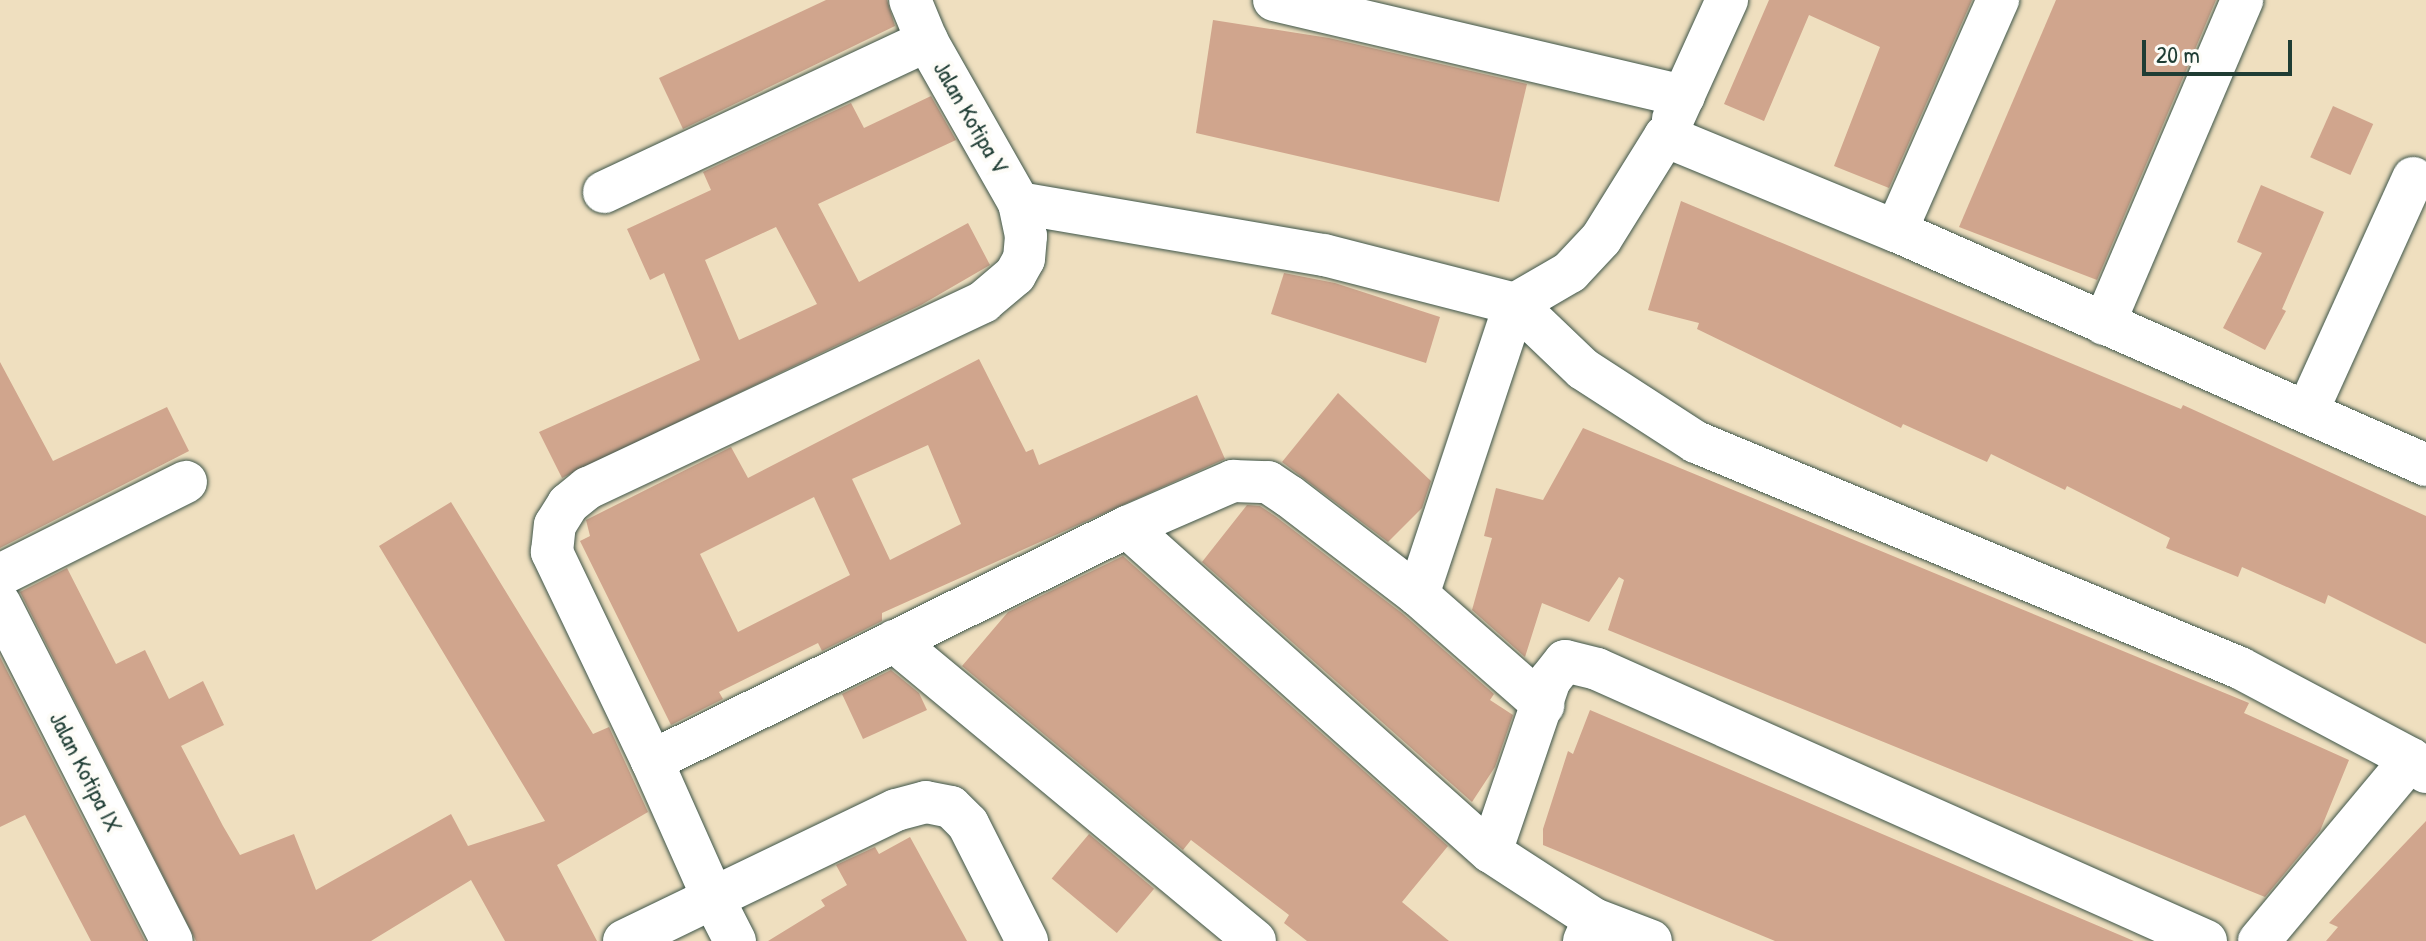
<!DOCTYPE html>
<style>
body{margin:0}
#map{position:relative;width:2426px;height:941px;overflow:hidden;background:#efdfbf;font-family:"Patrick Hand",sans-serif}
div>[style]{position:absolute}
[style*='--x']{left:calc(var(--x)*1px);top:calc(var(--y)*1px);width:calc(var(--w)*1px);rotate:calc(var(--a)*1deg)}
.building>*{inset:0;background:#d0a58d;transform-origin:0 0}
.roads{filter:drop-shadow(0 0 2px #3e5549) drop-shadow(0 0 2px #3e5549)}
.street>*{height:42px;margin:-21px;padding:0 21px;transform-origin:21px;border-radius:21px;background:#fff}
span{translate:-50% -50%;white-space:nowrap;text-align:center;line-height:1.15;-webkit-text-stroke:8px #fdfcf7;paint-order:stroke}
.street-label{font-size:24px;color:#1f3d34}
.scale{position:absolute;left:2142px;top:40px;width:150px;height:36px;box-sizing:border-box;border:4px solid #1f3d34;border-top:0;padding-left:10px;font-size:24px;line-height:28px;white-space:nowrap;color:#1f3d34;-webkit-text-stroke:6px #fdfcf7;paint-order:stroke}
</style>
<div id="map">
<div class="building">
<div style="clip-path:polygon(826px 0,887px 0,895px 26px,683px 129px,659px 78px)"></div>
<div style="clip-path:polygon(1769px 0,1972px 0,1889px 188px,1834px 166px,1880px 47px,1809px 15px,1764px 121px,1724px 104px)"></div>
<div style="clip-path:polygon(2056px 0,2216px 0,2097px 280px,1959px 227px)"></div>
<div style="clip-path:polygon(1213px 20px,1329px 38px,1527px 84px,1499px 202px,1196px 133px)"></div>
<div style="clip-path:polygon(evenodd,931px 96px,956px 140px,818px 204px,859px 282px,968px 223px,990px 265px,921px 305px,562px 478px,539px 432px,700px 360px,664px 273px,650px 280px,627px 229px,711px 190px,703px 172px,851px 103px,864px 128px,931px 96px,776px 227px,817px 304px,739px 340px,705px 260px,776px 227px)"></div>
<div style="left:2333px;top:106px;width:44px;height:56px;rotate:24deg"></div>
<div style="clip-path:polygon(2261px 185px,2324px 212px,2282px 309px,2286px 311px,2265px 350px,2223px 328px,2262px 253px,2237px 242px)"></div>
<div style="clip-path:polygon(1681px 201px,2181px 409px,2183px 405px,2426px 516px,2426px 644px,2328px 595px,2325px 604px,2242px 567px,2238px 577px,2166px 548px,2170px 538px,2067px 486px,2065px 490px,1991px 454px,1987px 462px,1903px 424px,1901px 428px,1697px 329px,1699px 323px,1648px 310px)"></div>
<div style="clip-path:polygon(1284px 273px,1335px 283px,1440px 317px,1426px 363px,1271px 314px)"></div>
<div style="clip-path:polygon(evenodd,979px 359px,1026px 452px,1033px 449px,1039px 465px,1197px 395px,1225px 459px,882px 613px,882px 621px,822px 651px,818px 643px,719px 692px,723px 699px,671px 725px,580px 541px,590px 536px,586px 520px,731px 447px,748px 478px,979px 359px,928px 445px,961px 524px,890px 560px,852px 479px,928px 445px,979px 359px,814px 497px,850px 575px,738px 632px,700px 554px,814px 497px)"></div>
<div style="clip-path:polygon(0 362px,53px 461px,167px 407px,189px 451px,0 548px)"></div>
<div style="clip-path:polygon(1338px 393px,1431px 481px,1422px 508px,1388px 542px,1282px 462px)"></div>
<div style="clip-path:polygon(1583px 428px,2249px 703px,2244px 713px,2349px 760px,2320px 831px,2265px 897px,1608px 630px,1624px 580px,1619px 577px,1589px 622px,1542px 603px,1525px 657px,1472px 610px,1492px 538px,1484px 536px,1496px 488px,1543px 500px)"></div>
<div style="clip-path:polygon(451px 502px,593px 734px,609px 727px,648px 812px,557px 865px,597px 941px,505px 941px,471px 880px,371px 941px,196px 941px,20px 592px,67px 568px,116px 664px,145px 650px,169px 699px,203px 681px,224px 725px,181px 746px,223px 826px,240px 855px,294px 834px,316px 890px,451px 814px,468px 846px,545px 821px,379px 546px)"></div>
<div style="clip-path:polygon(1247px 505px,1260px 506px,1275px 516px,1403px 614px,1494px 694px,1490px 700px,1513px 715px,1495px 767px,1472px 802px,1202px 562px)"></div>
<div style="clip-path:polygon(1123px 556px,1448px 846px,1402px 902px,1449px 941px,1307px 941px,1284px 923px,1289px 915px,1191px 840px,1183px 850px,962px 666px,1008px 612px)"></div>
<div style="clip-path:polygon(0 657px,145px 941px,91px 941px,25px 815px,0 827px)"></div>
<div style="clip-path:polygon(891px 670px,919px 693px,927px 710px,863px 739px,842px 694px)"></div>
<div style="clip-path:polygon(1590px 710px,2134px 941px,1775px 941px,1543px 845px,1543px 829px,1568px 751px,1573px 754px)"></div>
<div style="clip-path:polygon(2426px 821px,2426px 941px,2326px 941px,2338px 927px,2329px 923px)"></div>
<div style="left:1089px;top:834px;width:85px;height:58px;rotate:40deg"></div>
<div style="clip-path:polygon(910px 837px,967px 941px,768px 941px,825px 906px,821px 900px,847px 885px,836px 865px,875px 847px,879px 854px)"></div>
</div>
<div class="roads">
<div class="street">
<div style="--x:1274;--y:0;--w:421;--a:13.2"></div>
<div style="--x:1673;--y:119;--w:131;--a:-65.6"></div>
<div style="--x:604;--y:192;--w:357;--a:-25.1"></div>
<div style="--x:1019;--y:203;--w:309;--a:9.7"></div>
<div style="--x:1324;--y:255;--w:197;--a:14.4"></div>
<div style="--x:1515;--y:304;--w:94;--a:43.7"></div>
<div style="--x:1583;--y:369;--w:135;--a:32.9"></div>
<div style="--x:1696;--y:442;--w:589;--a:22.56"></div>
<div style="--x:2240;--y:668;--w:194;--a:28"></div>
<div style="--x:2411;--y:759;--w:20;--a:41"></div>
<div style="--x:1896;--y:231;--w:253;--a:-66.2"></div>
<div style="--x:2104;--y:324;--w:352;--a:-66.9"></div>
<div style="--x:2307;--y:412;--w:257;--a:-65.6"></div>
<div style="--x:1127;--y:527;--w:488;--a:41.8"></div>
<div style="--x:0;--y:575;--w:208;--a:-26.6"></div>
<div style="--x:1418;--y:595;--w:307;--a:-71.6"></div>
<div style="--x:1515;--y:304;--w:64;--a:-30.2"></div>
<div style="--x:1570;--y:272;--w:45;--a:-46.8"></div>
<div style="--x:1601;--y:239;--w:121;--a:-58.1"></div>
<div style="--x:1665;--y:136;--w:250;--a:22.4"></div>
<div style="--x:1896;--y:231;--w:579;--a:23.82"></div>
<div style="--x:0;--y:604;--w:378;--a:63"></div>
<div style="--x:894;--y:641;--w:469;--a:39.7"></div>
<div style="--x:652;--y:761;--w:232;--a:-115.6"></div>
<div style="--x:552;--y:552;--w:27;--a:-84"></div>
<div style="--x:555;--y:525;--w:25;--a:-58"></div>
<div style="--x:568;--y:504;--w:26;--a:-39"></div>
<div style="--x:588;--y:488;--w:437;--a:-25.2"></div>
<div style="--x:983;--y:302;--w:42;--a:-40.2"></div>
<div style="--x:1015;--y:275;--w:18;--a:-61"></div>
<div style="--x:1024;--y:259;--w:23;--a:-85"></div>
<div style="--x:1026;--y:236;--w:34;--a:-102"></div>
<div style="--x:1019;--y:203;--w:186;--a:-119.6"></div>
<div style="--x:927;--y:41;--w:44;--a:-112.5"></div>
<div style="--x:1594;--y:919;--w:123;--a:-147"></div>
<div style="--x:1491;--y:852;--w:182;--a:-71.1"></div>
<div style="--x:1550;--y:680;--w:24;--a:-52"></div>
<div style="--x:1565;--y:661;--w:33;--a:14"></div>
<div style="--x:1597;--y:669;--w:667;--a:24.07"></div>
<div style="--x:624;--y:941;--w:99;--a:-25.8"></div>
<div style="--x:713;--y:898;--w:150;--a:-114"></div>
<div style="--x:652;--y:761;--w:530;--a:-26.23"></div>
<div style="--x:1127;--y:527;--w:116;--a:-23.5"></div>
<div style="--x:1233;--y:481;--w:35;--a:2"></div>
<div style="--x:1268;--y:482;--w:25;--a:34"></div>
<div style="--x:1289;--y:496;--w:163;--a:37.5"></div>
<div style="--x:1418;--y:595;--w:167;--a:41.3"></div>
<div style="--x:735;--y:941;--w:48;--a:-117.1"></div>
<div style="--x:713;--y:898;--w:203;--a:-25.7"></div>
<div style="--x:896;--y:810;--w:31;--a:-15"></div>
<div style="--x:926;--y:802;--w:25;--a:11"></div>
<div style="--x:951;--y:807;--w:24;--a:45"></div>
<div style="--x:968;--y:824;--w:131;--a:63.2"></div>
<div style="--x:1584;--y:941;--w:24;--a:-66"></div>
<div style="--x:1594;--y:919;--w:61;--a:21.1"></div>
<div style="--x:2259;--y:941;--w:237;--a:-50.1"></div>
</div>
</div>
<div class="street-label">
<span style="left:971px;top:117px;rotate:60deg">Jalan Kotipa V</span>
<span style="left:86px;top:772px;rotate:63deg">Jalan Kotipa IX</span>
</div>
<div class="scale">20 m</div>
</div>
